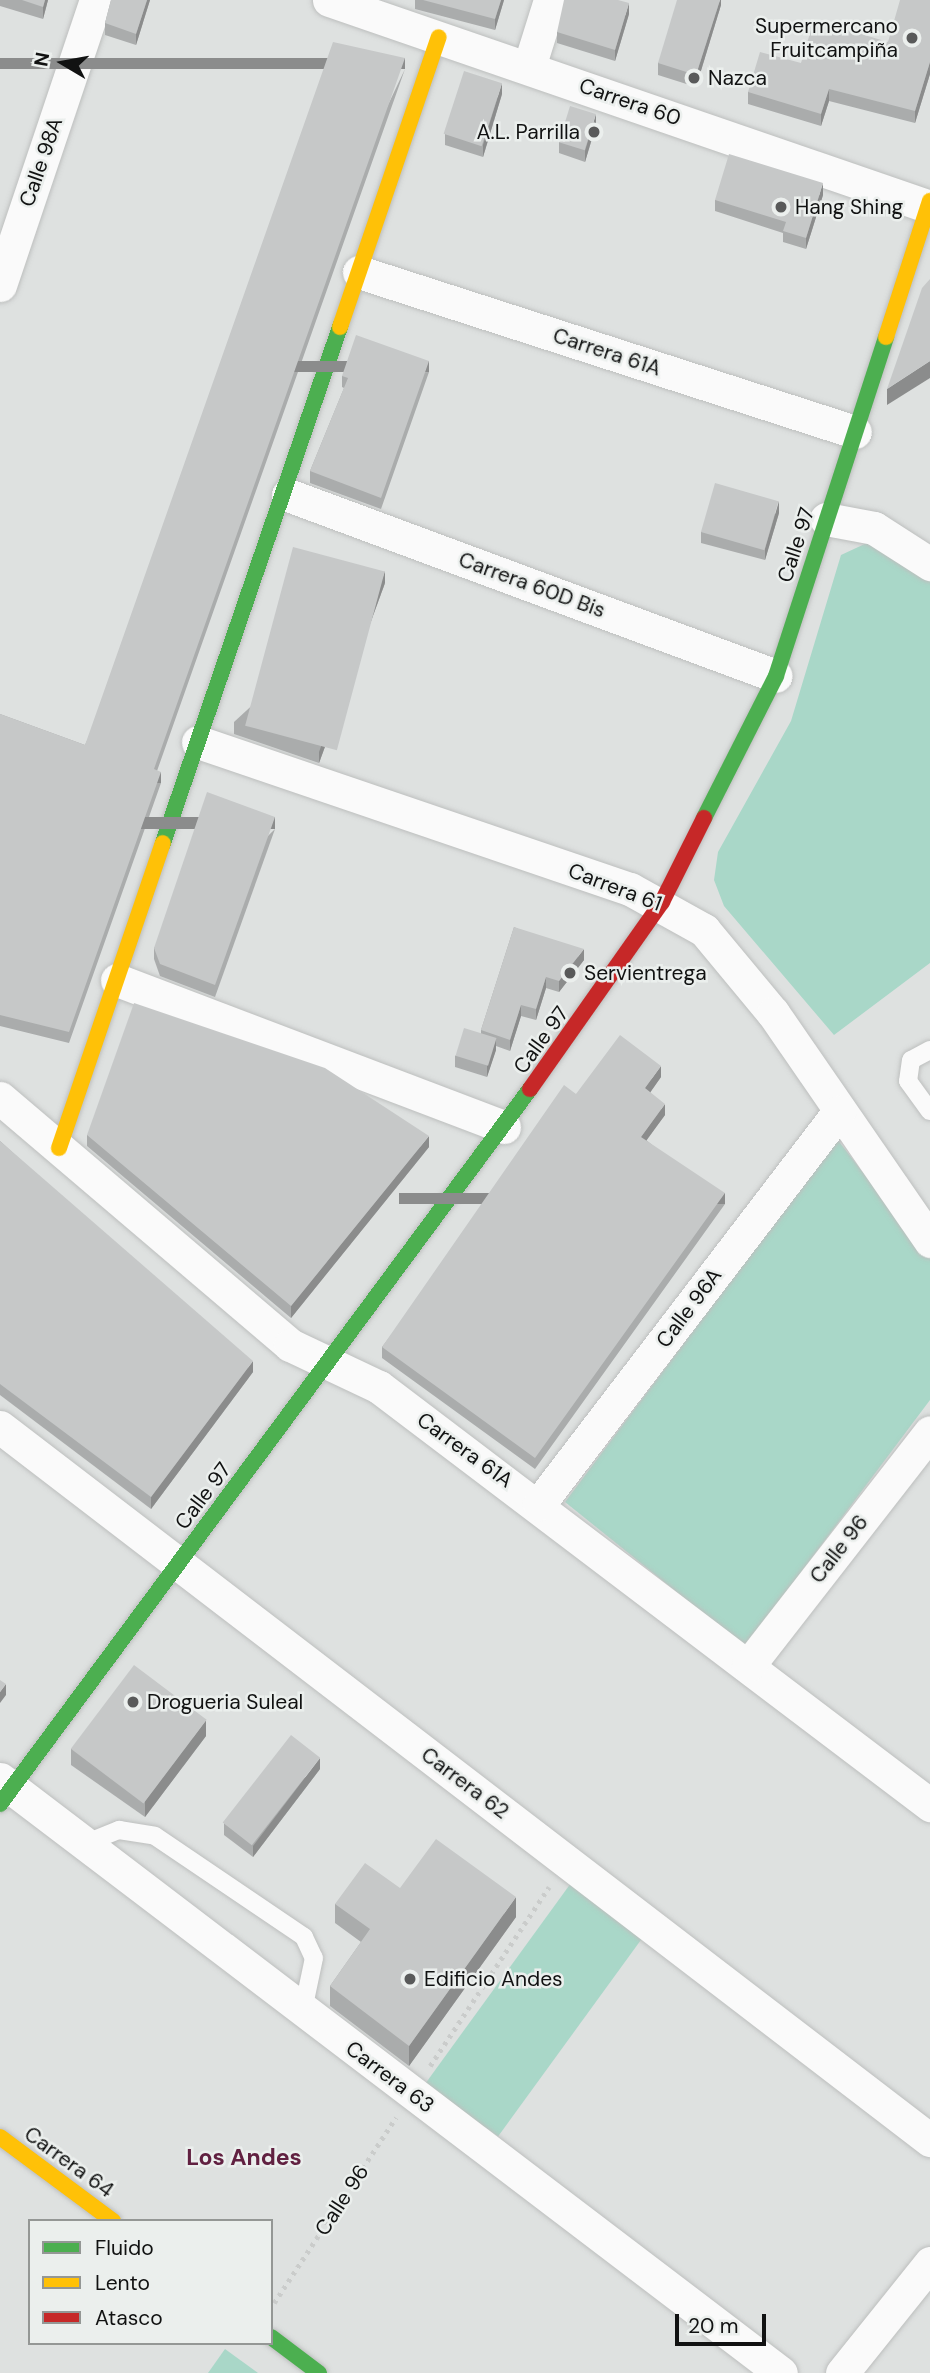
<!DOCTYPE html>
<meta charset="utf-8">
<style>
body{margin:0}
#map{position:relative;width:930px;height:2373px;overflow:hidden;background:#dee1e0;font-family:"DM Sans",sans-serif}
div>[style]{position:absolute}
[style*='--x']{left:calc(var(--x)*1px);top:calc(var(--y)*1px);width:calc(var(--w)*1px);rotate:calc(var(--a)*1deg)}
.green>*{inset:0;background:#a9d7c8;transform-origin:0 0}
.path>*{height:4.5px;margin-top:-2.25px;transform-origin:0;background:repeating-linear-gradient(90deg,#cacccb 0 3.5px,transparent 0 8.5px)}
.roads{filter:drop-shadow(0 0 2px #bdbfbe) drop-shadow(0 0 2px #bdbfbe)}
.lane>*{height:18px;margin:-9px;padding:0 9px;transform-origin:9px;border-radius:9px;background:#fafafa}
.street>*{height:33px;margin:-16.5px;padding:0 16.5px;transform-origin:16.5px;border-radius:16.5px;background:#fafafa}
.fast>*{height:16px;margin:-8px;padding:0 8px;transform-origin:8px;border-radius:8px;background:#4caf50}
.slow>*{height:16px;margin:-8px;padding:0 8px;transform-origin:8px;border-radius:8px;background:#ffc107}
.jam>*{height:16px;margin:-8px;padding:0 8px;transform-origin:8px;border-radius:8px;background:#c62828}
.wall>*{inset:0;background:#aaacac}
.shaded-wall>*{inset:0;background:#8b8c8c;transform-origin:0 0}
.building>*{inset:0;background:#c6c8c8;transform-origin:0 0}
.dots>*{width:19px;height:19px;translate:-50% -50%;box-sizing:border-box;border:4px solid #ebefed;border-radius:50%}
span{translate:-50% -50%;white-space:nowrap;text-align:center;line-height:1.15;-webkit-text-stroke:5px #ebefed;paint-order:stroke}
.poi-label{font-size:21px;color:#111212}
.right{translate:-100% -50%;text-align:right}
.left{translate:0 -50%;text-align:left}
.street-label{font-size:21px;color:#111212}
.neighbourhood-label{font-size:23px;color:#612141;font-weight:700}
.legend{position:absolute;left:28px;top:2219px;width:245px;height:126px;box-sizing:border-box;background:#ebefed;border:2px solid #949795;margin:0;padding:9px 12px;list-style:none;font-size:21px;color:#111212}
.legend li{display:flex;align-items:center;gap:14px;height:35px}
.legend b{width:35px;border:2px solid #949795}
.north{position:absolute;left:28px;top:28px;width:70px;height:70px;-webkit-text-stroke:5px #ebefed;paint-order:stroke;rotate:280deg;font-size:19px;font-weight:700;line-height:28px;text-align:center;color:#111212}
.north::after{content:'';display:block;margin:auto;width:24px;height:32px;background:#111212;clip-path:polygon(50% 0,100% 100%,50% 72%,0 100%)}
.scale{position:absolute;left:675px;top:2314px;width:91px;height:32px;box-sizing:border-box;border:4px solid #111212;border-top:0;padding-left:9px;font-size:21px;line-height:24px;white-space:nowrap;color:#111212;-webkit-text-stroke:5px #ebefed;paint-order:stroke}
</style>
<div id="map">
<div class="green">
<div style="clip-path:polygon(869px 542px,930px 580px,930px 963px,834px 1035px,724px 906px,714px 880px,718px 852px,791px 721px,841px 555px)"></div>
<div style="clip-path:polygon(837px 1139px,930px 1259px,930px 1400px,745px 1647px,565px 1502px)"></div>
<div style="left:571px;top:1883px;width:90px;height:248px;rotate:36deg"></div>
<div style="clip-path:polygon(225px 2349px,258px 2373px,208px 2373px)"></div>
</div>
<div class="path">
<div style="--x:430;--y:2066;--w:215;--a:-56.4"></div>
<div style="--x:274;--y:2303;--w:222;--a:-56.7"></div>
</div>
<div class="roads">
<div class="lane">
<div style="--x:930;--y:1050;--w:21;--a:152"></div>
<div style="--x:911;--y:1060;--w:21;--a:98"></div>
<div style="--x:908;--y:1081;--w:37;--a:54"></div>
<div style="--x:84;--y:1844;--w:38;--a:-22"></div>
<div style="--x:119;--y:1830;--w:36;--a:9"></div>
<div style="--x:155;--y:1836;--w:180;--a:34.1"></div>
<div style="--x:304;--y:1937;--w:23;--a:65"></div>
<div style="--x:314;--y:1958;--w:53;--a:101.9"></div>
</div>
<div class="street">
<div style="--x:329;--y:0;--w:636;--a:19.01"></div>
<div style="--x:529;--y:67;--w:70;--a:-72.6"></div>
<div style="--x:359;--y:272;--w:521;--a:17.88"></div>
<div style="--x:0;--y:285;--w:301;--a:-71.4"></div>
<div style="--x:288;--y:495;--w:520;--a:20.35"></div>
<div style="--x:826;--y:519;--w:49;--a:10.6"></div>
<div style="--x:874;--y:528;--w:67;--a:32.7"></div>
<div style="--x:198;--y:742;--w:456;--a:18.8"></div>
<div style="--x:630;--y:889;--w:85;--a:29"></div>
<div style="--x:704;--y:930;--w:108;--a:50.3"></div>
<div style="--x:773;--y:1013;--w:277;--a:55.4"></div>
<div style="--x:117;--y:980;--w:414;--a:20.8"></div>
<div style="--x:0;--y:1098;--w:381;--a:40.4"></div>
<div style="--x:290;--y:1345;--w:98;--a:25.3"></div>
<div style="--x:379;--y:1387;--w:692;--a:37.18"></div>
<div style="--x:0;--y:1427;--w:1172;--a:37.48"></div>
<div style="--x:539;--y:1504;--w:494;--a:-52.6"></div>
<div style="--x:748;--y:1666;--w:296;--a:-52.1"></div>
<div style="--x:0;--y:1779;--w:981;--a:37.26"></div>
<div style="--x:842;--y:2373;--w:141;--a:-51.3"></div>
</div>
<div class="fast">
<div style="--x:704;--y:818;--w:159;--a:-63.1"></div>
<div style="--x:776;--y:676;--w:356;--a:-72"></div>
<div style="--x:163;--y:843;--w:546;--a:-71.07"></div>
<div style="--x:0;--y:1804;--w:890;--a:-53.45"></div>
<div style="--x:271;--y:2337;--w:60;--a:36.9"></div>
</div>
<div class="slow">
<div style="--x:340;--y:327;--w:306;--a:-71.2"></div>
<div style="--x:886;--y:337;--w:143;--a:-72.1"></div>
<div style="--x:59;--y:1148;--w:322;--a:-71.2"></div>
<div style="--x:0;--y:2137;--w:141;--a:36.6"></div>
</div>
<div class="jam">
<div style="--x:530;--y:1089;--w:229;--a:-54.8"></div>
<div style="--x:662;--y:902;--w:94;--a:-63.4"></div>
</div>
</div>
<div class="wall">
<div style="clip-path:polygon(0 0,48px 0,43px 19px,0 6px)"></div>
<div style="clip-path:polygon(111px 0,150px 0,136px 45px,105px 35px,105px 23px)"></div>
<div style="clip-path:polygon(415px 0,504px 0,495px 30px,415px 9px)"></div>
<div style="clip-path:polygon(721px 0,721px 5px,696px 87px,658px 75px,658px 63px)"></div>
<div style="clip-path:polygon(930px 0,930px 74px,915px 123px,829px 101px,821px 126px,748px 104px,748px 92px,801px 63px,888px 42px)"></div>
<div style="clip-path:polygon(629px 14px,615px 61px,557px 43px,557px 32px)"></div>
<div style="clip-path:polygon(405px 69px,157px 771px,161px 783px,69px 1043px,0 1026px,0 714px,85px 745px)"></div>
<div style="clip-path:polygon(502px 94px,483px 157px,445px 145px,445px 134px)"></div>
<div style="clip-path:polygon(596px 125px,585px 162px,559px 153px,559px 142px)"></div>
<div style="clip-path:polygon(823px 195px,806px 249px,783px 242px,783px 233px,715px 211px,715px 200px)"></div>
<div style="clip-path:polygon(429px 372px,381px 509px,310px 483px,310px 471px,344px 388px,342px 387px,342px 376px)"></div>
<div style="clip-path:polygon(779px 513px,765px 560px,701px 543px,701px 532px)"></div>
<div style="clip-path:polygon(385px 583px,319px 763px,234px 734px,234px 722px)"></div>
<div style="clip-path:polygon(275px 829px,215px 997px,160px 976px,154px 959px,154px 948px)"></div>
<div style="clip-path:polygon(514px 927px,584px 960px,559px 992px,546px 988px,536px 1020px,521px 1016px,510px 1051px,496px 1046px,496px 1050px,487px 1077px,455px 1067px,455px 1056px,481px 1034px,481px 1030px)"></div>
<div style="clip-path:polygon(661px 1077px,650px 1092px,665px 1115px,646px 1140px,725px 1204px,535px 1469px,382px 1358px,382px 1347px,576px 1094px)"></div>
<div style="clip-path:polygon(87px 1135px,429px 1147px,291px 1318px,87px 1146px)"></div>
<div style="clip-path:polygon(0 1141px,253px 1372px,151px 1509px,0 1395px)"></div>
<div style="clip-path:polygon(206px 1736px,145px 1817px,71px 1765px,71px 1749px)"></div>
<div style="clip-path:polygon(320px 1769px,253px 1857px,224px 1835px,224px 1823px)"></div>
<div style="clip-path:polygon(400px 1888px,516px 1917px,409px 2066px,330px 2006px,330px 1986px,361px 1942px,335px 1923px,335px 1904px)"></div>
</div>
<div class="shaded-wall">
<div style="clip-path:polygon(45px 0,48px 0,43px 19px,43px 7px)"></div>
<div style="clip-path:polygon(147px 0,150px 0,136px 45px,136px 34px)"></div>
<div style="clip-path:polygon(501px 0,504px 0,495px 30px,495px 19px)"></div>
<div style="clip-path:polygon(720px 0,721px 0,721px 5px,696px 87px,696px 75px)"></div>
<div style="clip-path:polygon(629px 3px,629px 14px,615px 61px,615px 50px)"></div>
<div style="left:405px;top:58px;width:11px;height:754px;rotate:90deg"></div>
<div style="clip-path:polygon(930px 62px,930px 74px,915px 123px,915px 111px)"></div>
<div style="clip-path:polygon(502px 83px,502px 94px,483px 157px,483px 145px)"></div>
<div style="clip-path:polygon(829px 89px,829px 101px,821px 126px,821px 114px)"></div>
<div style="clip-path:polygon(596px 114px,596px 125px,585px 162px,585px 151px)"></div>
<div style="clip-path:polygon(823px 183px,823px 195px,806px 249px,806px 238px)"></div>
<div style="left:429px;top:361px;width:11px;height:145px;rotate:90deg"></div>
<div style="clip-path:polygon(930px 361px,930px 378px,887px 405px,887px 389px)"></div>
<div style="clip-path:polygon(779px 501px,779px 513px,765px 560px,765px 549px)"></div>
<div style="clip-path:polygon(385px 571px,385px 583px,319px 763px,319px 752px)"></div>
<div style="left:161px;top:772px;width:11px;height:276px;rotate:90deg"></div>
<div style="left:275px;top:817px;width:12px;height:178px;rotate:90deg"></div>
<div style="clip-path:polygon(584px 949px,584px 960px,559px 992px,559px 981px)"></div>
<div style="clip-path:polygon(546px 977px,546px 988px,536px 1020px,536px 1009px)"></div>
<div style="clip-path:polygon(521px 1005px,521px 1016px,510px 1051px,510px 1040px)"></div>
<div style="clip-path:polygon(496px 1038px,496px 1050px,487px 1077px,487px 1066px)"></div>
<div style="clip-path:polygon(661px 1066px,661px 1077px,645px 1100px,645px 1088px)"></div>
<div style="clip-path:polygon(665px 1104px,665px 1115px,641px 1148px,641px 1137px)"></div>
<div style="clip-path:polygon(429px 1136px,429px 1147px,291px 1318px,291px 1306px)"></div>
<div style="left:725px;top:1193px;width:11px;height:326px;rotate:90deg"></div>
<div style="clip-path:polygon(253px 1361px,253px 1372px,151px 1509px,151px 1497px)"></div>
<div style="clip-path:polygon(6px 1684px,6px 1695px,0 1703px,0 1692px)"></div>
<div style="clip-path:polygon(206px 1720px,206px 1736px,145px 1817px,145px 1801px)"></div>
<div style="clip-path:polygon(320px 1758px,320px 1769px,253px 1857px,253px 1846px)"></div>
<div style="clip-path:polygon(516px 1897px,516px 1917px,409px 2066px,409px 2046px)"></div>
</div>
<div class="building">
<div style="clip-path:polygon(22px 0,45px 0,43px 7px)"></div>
<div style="clip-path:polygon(111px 0,147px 0,136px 34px,105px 23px)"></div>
<div style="clip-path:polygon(423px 0,501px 0,495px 19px)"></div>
<div style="clip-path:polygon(564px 0,618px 0,629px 3px,615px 50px,557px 32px)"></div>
<div style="clip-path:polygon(677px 0,720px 0,696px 75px,658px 63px)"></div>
<div style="clip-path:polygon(900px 0,930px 0,930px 62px,915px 111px,829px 89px,821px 114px,748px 92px,760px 52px,801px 63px,814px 20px,888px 42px)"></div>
<div style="clip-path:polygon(333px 42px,405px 58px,154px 769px,161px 772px,69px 1032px,0 1015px,0 714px,85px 745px)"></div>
<div style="left:464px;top:71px;width:40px;height:66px;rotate:18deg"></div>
<div style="left:570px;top:106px;width:27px;height:38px;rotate:17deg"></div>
<div style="clip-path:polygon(729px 154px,823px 183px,806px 238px,783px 231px,786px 222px,715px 200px)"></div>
<div style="clip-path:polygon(930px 279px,930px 361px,887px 389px,922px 288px)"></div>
<div style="clip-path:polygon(356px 335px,429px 361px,381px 498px,310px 471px,348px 378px,342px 376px)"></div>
<div style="left:715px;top:483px;width:66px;height:51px;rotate:16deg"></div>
<div style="left:293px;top:547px;width:95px;height:185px;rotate:15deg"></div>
<div style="clip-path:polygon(207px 792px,275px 817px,215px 985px,160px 964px,154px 948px)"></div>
<div style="clip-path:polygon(514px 927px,584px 949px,559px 981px,546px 977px,536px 1009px,521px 1005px,510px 1040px,481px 1030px)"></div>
<div style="clip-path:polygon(134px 1003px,325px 1068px,429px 1136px,291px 1306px,87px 1135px)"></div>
<div style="left:464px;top:1028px;width:34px;height:29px;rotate:17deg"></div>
<div style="clip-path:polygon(620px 1035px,661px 1066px,645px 1088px,665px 1104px,641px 1137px,725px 1193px,535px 1458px,382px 1347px,564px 1085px,576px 1094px)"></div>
<div style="clip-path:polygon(0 1141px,253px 1361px,151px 1497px,0 1384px)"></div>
<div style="left:134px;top:1665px;width:91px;height:105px;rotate:37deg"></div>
<div style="clip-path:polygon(0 1680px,6px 1684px,0 1692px)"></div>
<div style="left:291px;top:1735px;width:37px;height:111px;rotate:38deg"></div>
<div style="clip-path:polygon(436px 1839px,516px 1897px,409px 2046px,330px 1986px,370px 1929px,335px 1904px,365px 1863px,400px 1888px)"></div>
</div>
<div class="dots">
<div style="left:912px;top:38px;background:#595a5a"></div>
<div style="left:694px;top:78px;background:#595a5a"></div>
<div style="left:594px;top:132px;background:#595a5a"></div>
<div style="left:781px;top:207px;background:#595a5a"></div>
<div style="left:570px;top:973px;background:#595a5a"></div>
<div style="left:133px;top:1702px;background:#595a5a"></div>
<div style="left:410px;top:1979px;background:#595a5a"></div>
</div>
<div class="poi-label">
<span class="right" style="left:898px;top:38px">Supermercano<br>Fruitcampiña</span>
<span class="left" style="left:708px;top:78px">Nazca</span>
<span class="right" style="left:580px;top:132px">A.L. Parrilla</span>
<span class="left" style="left:795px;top:207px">Hang Shing</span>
<span class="left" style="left:584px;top:973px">Servientrega</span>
<span class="left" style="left:147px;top:1702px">Drogueria Suleal</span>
<span class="left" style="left:424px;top:1979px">Edificio Andes</span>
</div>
<div class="street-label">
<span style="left:630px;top:102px;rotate:19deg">Carrera 60</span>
<span style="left:41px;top:162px;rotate:-71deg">Calle 98A</span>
<span style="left:607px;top:352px;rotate:18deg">Carrera 61A</span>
<span style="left:796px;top:545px;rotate:-72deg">Calle 97</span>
<span style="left:532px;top:585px;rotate:20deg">Carrera 60D Bis</span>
<span style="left:615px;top:887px;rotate:21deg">Carrera 61</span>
<span style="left:541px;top:1040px;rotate:-54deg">Calle 97</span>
<span style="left:689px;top:1308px;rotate:-53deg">Calle 96A</span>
<span style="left:465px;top:1450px;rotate:36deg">Carrera 61A</span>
<span style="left:203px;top:1496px;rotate:-53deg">Calle 97</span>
<span style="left:839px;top:1549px;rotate:-52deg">Calle 96</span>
<span style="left:465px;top:1783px;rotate:37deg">Carrera 62</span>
<span style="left:390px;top:2077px;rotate:37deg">Carrera 63</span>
<span style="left:69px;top:2162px;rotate:36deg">Carrera 64</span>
<span style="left:342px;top:2200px;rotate:-57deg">Calle 96</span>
</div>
<div class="neighbourhood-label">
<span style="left:244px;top:2157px">Los Andes</span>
</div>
<ul class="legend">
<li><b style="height:9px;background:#4caf50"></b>Fluido</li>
<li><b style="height:9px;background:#ffc107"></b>Lento</li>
<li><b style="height:9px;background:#c62828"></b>Atasco</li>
</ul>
<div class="north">N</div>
<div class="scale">20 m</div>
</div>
